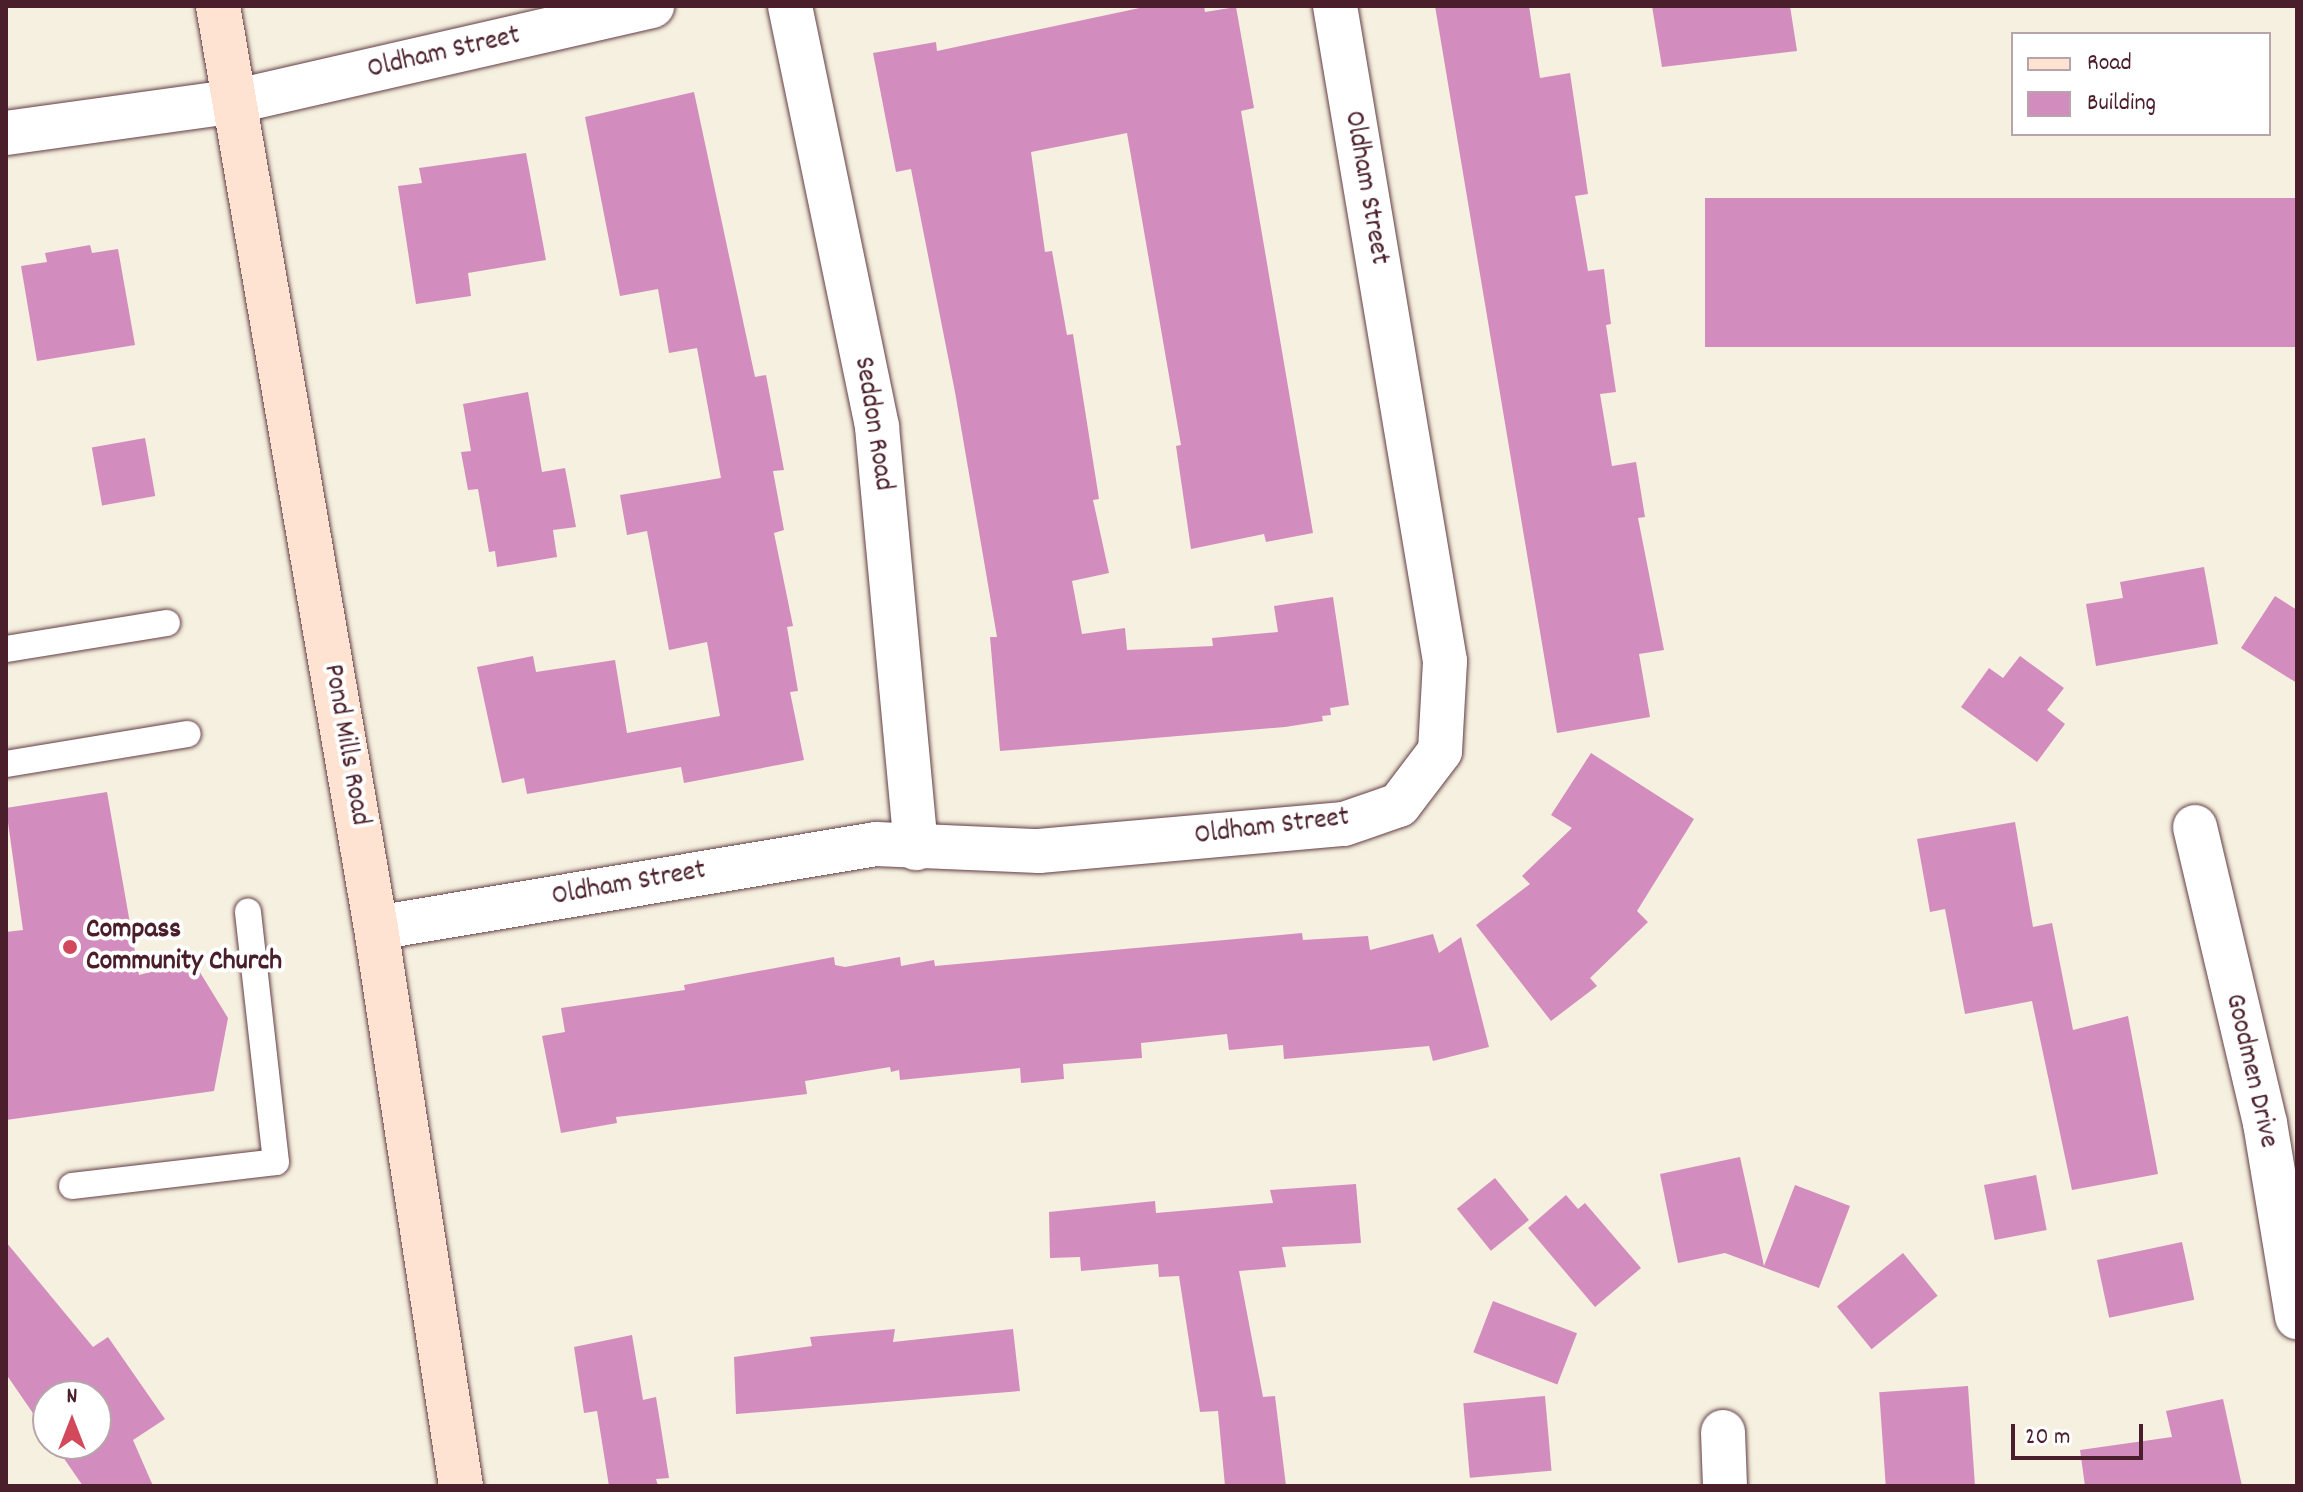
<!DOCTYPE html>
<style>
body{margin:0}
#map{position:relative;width:2303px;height:1492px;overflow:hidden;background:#f5f0df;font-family:Dekko,sans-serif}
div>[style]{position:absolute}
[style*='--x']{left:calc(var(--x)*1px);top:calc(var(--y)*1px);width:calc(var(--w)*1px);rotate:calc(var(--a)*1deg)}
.building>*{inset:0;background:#d38cbe;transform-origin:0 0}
.roads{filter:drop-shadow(0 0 2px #643e46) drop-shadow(0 0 2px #643e46)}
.service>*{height:26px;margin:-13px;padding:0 13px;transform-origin:13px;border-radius:13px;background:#fff}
.minor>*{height:44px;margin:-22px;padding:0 22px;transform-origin:22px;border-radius:22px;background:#fff}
.tertiary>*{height:44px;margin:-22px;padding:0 22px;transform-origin:22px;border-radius:22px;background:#fff}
.secondary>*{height:44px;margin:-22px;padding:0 22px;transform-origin:22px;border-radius:22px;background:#fee3d2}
.dots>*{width:22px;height:22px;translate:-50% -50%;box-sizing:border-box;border:4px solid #fff;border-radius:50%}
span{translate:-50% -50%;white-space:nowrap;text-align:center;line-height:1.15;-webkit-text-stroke:8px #fff;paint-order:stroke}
.street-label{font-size:28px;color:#4a1f2b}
.poi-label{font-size:28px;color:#4a1f2b;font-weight:700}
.left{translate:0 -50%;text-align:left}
.frame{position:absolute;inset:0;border:8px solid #4a1f2b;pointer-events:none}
.legend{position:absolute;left:2011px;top:32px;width:260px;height:104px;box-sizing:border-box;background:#fff;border:2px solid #b7a5aa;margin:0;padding:10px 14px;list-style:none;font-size:24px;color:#4a1f2b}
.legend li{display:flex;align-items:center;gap:16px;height:40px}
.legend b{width:40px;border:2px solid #b7a5aa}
.north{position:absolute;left:32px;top:1380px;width:80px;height:80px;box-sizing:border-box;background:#fff;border:2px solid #b7a5aa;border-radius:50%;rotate:0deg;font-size:22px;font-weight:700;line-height:32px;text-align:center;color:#4a1f2b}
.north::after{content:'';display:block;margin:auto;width:28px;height:36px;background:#d1495b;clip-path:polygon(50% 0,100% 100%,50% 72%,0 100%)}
.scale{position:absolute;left:2011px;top:1424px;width:132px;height:36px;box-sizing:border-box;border:4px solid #4a1f2b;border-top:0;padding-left:10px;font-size:24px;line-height:28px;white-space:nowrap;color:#4a1f2b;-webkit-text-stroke:6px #fff;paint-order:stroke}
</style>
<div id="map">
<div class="building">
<div style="clip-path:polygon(1149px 6px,1204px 6px,1205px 12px,1236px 7px,1254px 108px,1241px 111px,1313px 533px,1266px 542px,1264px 534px,1191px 549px,1176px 446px,1181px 445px,1127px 133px,1031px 152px,1045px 252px,1052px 251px,1067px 335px,1073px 334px,1099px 499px,1093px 500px,1109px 573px,1072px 581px,1082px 634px,1125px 628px,1127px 650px,1213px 646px,1212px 638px,1278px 632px,1274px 606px,1333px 597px,1349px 705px,1330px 708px,1331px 715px,1322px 716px,1323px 721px,1285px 727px,1000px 751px,990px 637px,997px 637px,955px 392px,911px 169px,896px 172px,873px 53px,936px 42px,937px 51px)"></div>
<div style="clip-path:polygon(1435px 6px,1529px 6px,1540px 78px,1570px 73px,1588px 194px,1575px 196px,1588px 271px,1604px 269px,1611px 324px,1606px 325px,1616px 392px,1600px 394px,1612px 466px,1636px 462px,1645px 517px,1638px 518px,1664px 650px,1639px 654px,1650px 717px,1557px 733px)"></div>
<div style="clip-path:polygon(1652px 6px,1790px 6px,1797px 51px,1662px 67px)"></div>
<div style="clip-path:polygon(694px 92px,755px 377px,766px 375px,784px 470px,773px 471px,784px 530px,774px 533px,793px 626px,787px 627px,798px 691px,790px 692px,804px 760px,684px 783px,681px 767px,527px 794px,524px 778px,502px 783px,477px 667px,533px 656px,536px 672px,615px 660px,627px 733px,720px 716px,707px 642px,669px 650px,647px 531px,627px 535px,620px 495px,721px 478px,697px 348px,669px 353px,658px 289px,620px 296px,585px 117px)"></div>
<div style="clip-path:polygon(526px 153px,546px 260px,468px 273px,471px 296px,416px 304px,398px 186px,422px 183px,419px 168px)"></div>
<div style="left:2297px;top:198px;width:149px;height:592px;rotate:90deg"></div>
<div style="clip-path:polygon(90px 245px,92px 253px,118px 249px,135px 345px,37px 361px,21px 266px,47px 262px,45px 253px)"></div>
<div style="clip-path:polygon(528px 392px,542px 472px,565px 468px,576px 527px,553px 530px,557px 557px,497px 567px,495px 551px,489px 552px,478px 489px,468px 490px,461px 452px,471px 451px,463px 404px)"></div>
<div style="left:145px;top:438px;width:59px;height:54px;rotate:80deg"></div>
<div style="clip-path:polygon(2204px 567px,2218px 644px,2096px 666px,2086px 604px,2123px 598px,2120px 582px)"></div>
<div style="clip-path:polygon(2275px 596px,2297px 610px,2297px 683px,2241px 648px)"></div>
<div style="clip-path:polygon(2020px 656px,2064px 688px,2047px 710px,2065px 724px,2037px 762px,1961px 707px,1989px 668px,2003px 678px)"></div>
<div style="clip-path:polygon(1591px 753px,1694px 819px,1637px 911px,1648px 922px,1590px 978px,1597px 986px,1551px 1021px,1476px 925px,1530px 884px,1522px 876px,1572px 828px,1551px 815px)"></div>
<div style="clip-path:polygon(107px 792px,139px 975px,193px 961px,228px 1018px,214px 1091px,6px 1120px,6px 932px,23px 930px,6px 808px)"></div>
<div style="clip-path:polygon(2015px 822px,2033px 927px,2052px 923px,2073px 1030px,2128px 1016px,2158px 1174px,2072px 1190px,2032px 1001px,1965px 1014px,1945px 909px,1930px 912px,1917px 839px)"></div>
<div style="clip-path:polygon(1302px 933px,1303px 940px,1368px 936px,1370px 950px,1433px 934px,1439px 953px,1461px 937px,1489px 1047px,1433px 1061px,1429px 1046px,1284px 1059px,1283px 1045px,1229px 1050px,1227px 1034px,1141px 1043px,1142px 1058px,1063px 1064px,1064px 1079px,1021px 1083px,1020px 1068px,900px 1080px,899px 1070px,891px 1072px,890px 1067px,805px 1081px,807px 1094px,616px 1117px,617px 1123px,561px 1133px,542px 1036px,565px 1032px,561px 1008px,685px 990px,684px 985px,834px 957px,835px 965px,845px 967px,900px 957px,901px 966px,934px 960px,935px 966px)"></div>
<div style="clip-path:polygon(1740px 1157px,1764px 1266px,1795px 1185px,1850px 1206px,1819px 1288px,1725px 1253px,1678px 1263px,1660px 1174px)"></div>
<div style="left:2036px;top:1175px;width:56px;height:53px;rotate:79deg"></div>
<div style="left:1495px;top:1178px;width:54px;height:49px;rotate:51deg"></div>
<div style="clip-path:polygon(1356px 1184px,1361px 1243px,1282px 1247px,1286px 1267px,1239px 1271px,1263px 1397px,1275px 1396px,1286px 1486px,1225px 1486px,1218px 1411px,1200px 1412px,1179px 1276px,1159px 1277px,1158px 1264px,1081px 1271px,1080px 1257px,1050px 1258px,1049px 1212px,1155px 1201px,1156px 1213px,1273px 1203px,1270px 1190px)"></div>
<div style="clip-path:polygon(1566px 1195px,1578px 1209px,1585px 1203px,1641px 1268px,1595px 1307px,1528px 1228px)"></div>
<div style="clip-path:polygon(6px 1242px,93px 1347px,108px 1337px,165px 1419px,133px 1440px,153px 1486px,83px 1486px,54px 1444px,96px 1444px,96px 1396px,48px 1396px,48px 1435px,6px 1374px)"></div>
<div style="left:2182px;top:1242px;width:59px;height:87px;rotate:78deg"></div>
<div style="left:1903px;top:1253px;width:55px;height:85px;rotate:51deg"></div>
<div style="left:1493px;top:1301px;width:90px;height:55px;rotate:21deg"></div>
<div style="clip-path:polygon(895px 1329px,893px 1342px,1013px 1329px,1020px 1391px,736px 1414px,734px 1357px,812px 1346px,810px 1337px)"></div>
<div style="clip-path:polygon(632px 1335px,643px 1400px,656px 1397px,669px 1478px,656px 1479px,658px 1486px,609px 1486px,597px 1411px,584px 1413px,574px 1347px)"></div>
<div style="left:1968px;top:1386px;width:100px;height:89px;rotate:86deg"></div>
<div style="left:1545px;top:1396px;width:75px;height:82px;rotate:85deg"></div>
<div style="clip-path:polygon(2223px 1399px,2242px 1486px,2085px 1486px,2080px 1450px,2172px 1437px,2166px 1411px)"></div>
</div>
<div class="roads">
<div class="service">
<div style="--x:6;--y:649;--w:163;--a:-9.2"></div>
<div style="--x:6;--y:764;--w:184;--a:-9.4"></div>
<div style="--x:72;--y:1186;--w:205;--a:-6.7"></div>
<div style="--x:276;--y:1162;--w:252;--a:-96.4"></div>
</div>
<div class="minor">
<div style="--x:790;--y:6;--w:430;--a:78.3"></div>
<div style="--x:877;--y:427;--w:423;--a:84.7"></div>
<div style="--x:237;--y:101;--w:426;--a:-12.9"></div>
<div style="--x:2195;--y:827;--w:304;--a:76.7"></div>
<div style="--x:2265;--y:1123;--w:197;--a:80.6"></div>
<div style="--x:376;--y:928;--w:507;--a:-9.54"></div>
<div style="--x:876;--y:844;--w:163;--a:2.5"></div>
<div style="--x:1039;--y:851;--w:306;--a:-5.1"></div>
<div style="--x:1344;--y:824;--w:58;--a:-19.1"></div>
<div style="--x:1399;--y:805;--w:68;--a:-52.8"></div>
<div style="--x:1440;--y:751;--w:90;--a:-86.8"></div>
<div style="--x:1445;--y:661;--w:664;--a:-99.53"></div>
<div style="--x:1723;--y:1432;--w:54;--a:87.9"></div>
</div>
<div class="tertiary">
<div style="--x:6;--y:133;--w:233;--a:-7.9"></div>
</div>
<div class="secondary">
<div style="--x:218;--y:6;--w:935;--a:80.28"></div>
<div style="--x:376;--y:928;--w:564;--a:81.34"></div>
</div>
</div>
<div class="dots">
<div style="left:70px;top:947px;background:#d1495b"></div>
</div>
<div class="street-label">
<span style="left:444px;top:54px;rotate:-13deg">Oldham Street</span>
<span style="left:1365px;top:188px;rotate:80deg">Oldham Street</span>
<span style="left:872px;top:424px;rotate:81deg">Seddon Road</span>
<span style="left:345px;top:745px;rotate:80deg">Pond Mills Road</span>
<span style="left:1272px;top:828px;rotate:-7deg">Oldham Street</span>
<span style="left:629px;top:885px;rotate:-10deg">Oldham Street</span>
<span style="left:2250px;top:1071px;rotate:77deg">Goodmen Drive</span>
</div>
<div class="poi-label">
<span class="left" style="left:86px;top:947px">Compass<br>Community Church</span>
</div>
<div class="frame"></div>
<ul class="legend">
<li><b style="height:10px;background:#fee3d2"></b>Road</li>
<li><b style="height:22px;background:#d38cbe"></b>Building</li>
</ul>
<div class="north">N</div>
<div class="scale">20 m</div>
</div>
